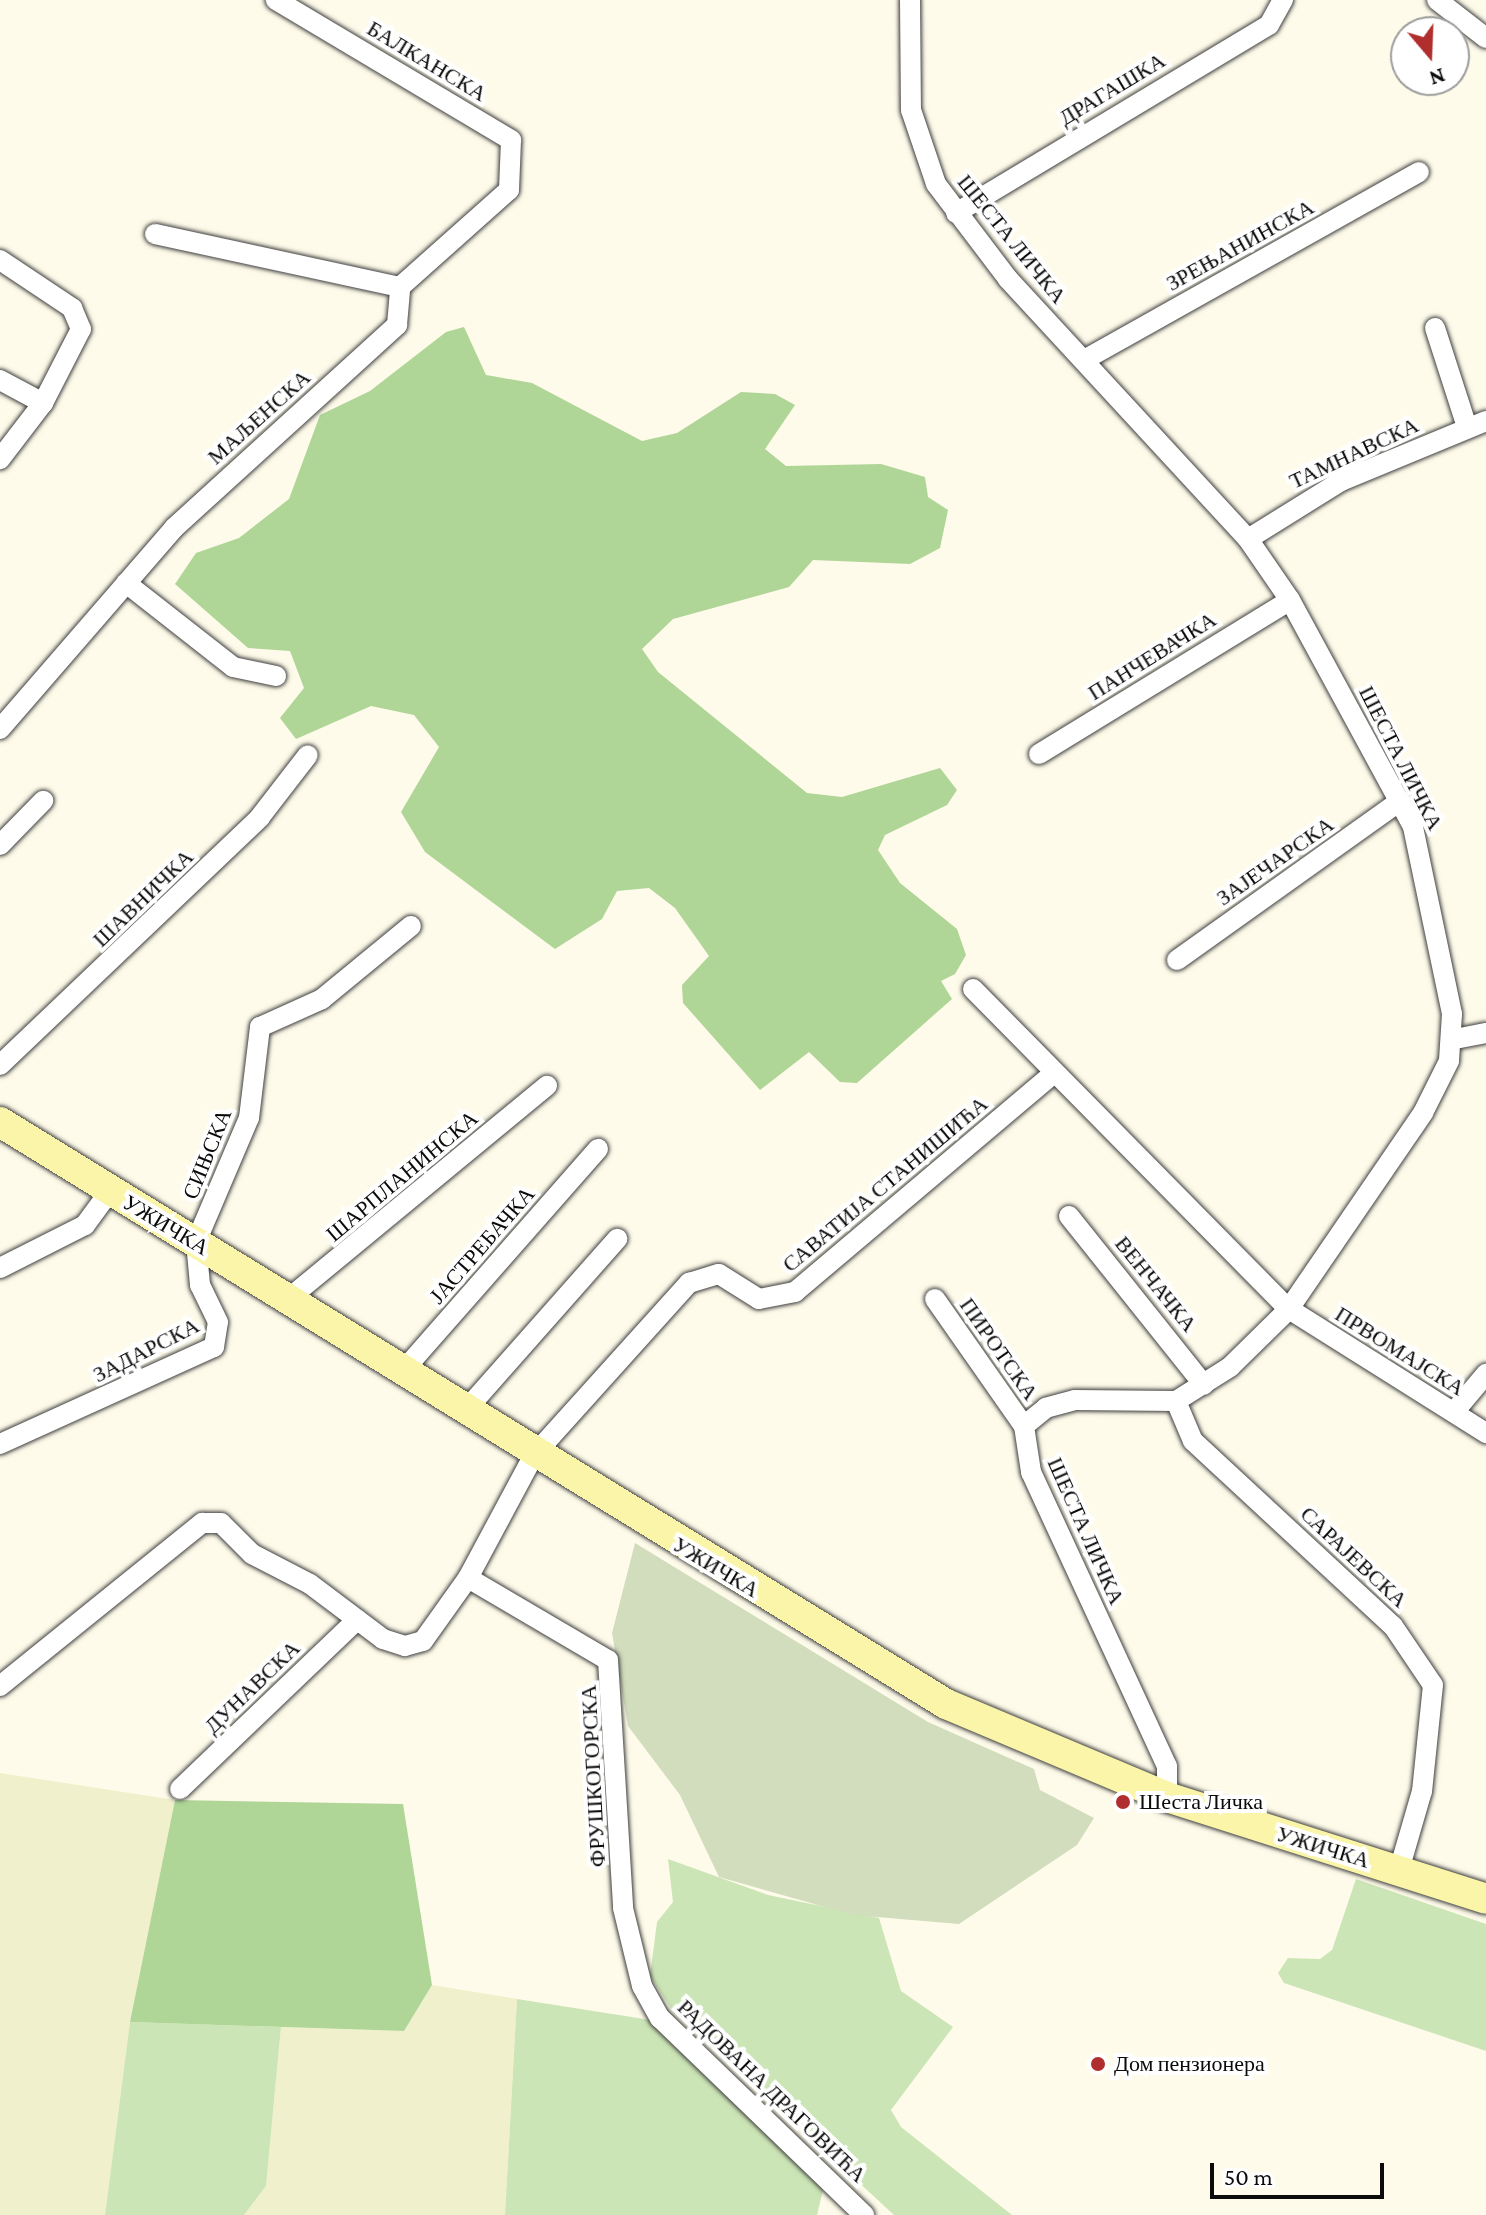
<!DOCTYPE html>
<meta charset="utf-8">
<style>
body{margin:0}
#map{position:relative;width:1486px;height:2215px;overflow:hidden;background:#fefbea;font-family:"Crimson Pro",serif}
div>[style]{position:absolute}
[style*='--x']{left:calc(var(--x)*1px);top:calc(var(--y)*1px);width:calc(var(--w)*1px);rotate:calc(var(--a)*1deg)}
.farmland>*{inset:0;background:#f1f0cc}
.green>*{inset:0;background:#cce5b6}
.forest>*{inset:0;background:#afd597}
.cemetery>*{inset:0;background:#d1ddbd}
.roads{filter:drop-shadow(0 0 2px #3e3e3e) drop-shadow(0 0 2px #3e3e3e)}
.minor>*{height:20px;margin:-10px;padding:0 10px;transform-origin:10px;border-radius:10px;background:#fff}
.secondary>*{height:30px;margin:-15px;padding:0 15px;transform-origin:15px;border-radius:15px;background:#faf5a9}
.dots>*{width:22px;height:22px;translate:-50% -50%;box-sizing:border-box;border:4px solid #fff;border-radius:50%}
span{translate:-50% -50%;white-space:nowrap;text-align:center;line-height:1.15;-webkit-text-stroke:8px #fff;paint-order:stroke}
.street-label{font-size:22px;color:#0b0b0b}
.poi-label{font-size:22px;color:#0b0b0b}
.left{translate:0 -50%;text-align:left}
.north{position:absolute;left:1390px;top:16px;width:80px;height:80px;box-sizing:border-box;background:#fff;border:2px solid #9d9d9d;border-radius:50%;rotate:161deg;font-size:22px;font-weight:700;line-height:32px;text-align:center;color:#0b0b0b}
.north::after{content:'';display:block;margin:auto;width:28px;height:36px;background:#b02e2d;clip-path:polygon(50% 0,100% 100%,50% 72%,0 100%)}
.scale{position:absolute;left:1210px;top:2163px;width:174px;height:36px;box-sizing:border-box;border:4px solid #0b0b0b;border-top:0;padding-left:10px;font-size:24px;line-height:28px;white-space:nowrap;color:#0b0b0b;-webkit-text-stroke:6px #fff;paint-order:stroke}
</style>
<div id="map">
<div class="farmland">
<div style="clip-path:polygon(0 1773px,175px 1800px,130px 2022px,105px 2215px,0 2215px)"></div>
<div style="clip-path:polygon(432px 1985px,517px 1999px,505px 2215px,244px 2215px,266px 2186px,281px 2027px,404px 2031px)"></div>
</div>
<div class="green">
<div style="clip-path:polygon(668px 1859px,768px 1895px,879px 1918px,901px 1991px,953px 2027px,891px 2110px,901px 2127px,1012px 2215px,894px 2215px,672px 2010px,650px 1976px,657px 1922px,673px 1902px)"></div>
<div style="clip-path:polygon(1356px 1879px,1486px 1924px,1486px 2051px,1284px 1983px,1278px 1973px,1288px 1958px,1320px 1959px,1332px 1950px)"></div>
<div style="clip-path:polygon(517px 1999px,657px 2021px,825px 2182px,817px 2215px,505px 2215px)"></div>
<div style="clip-path:polygon(130px 2022px,281px 2027px,266px 2186px,244px 2215px,105px 2215px)"></div>
</div>
<div class="forest">
<div style="clip-path:polygon(464px 327px,486px 375px,532px 383px,642px 441px,677px 433px,741px 392px,775px 394px,795px 405px,765px 449px,786px 466px,881px 464px,925px 477px,928px 497px,948px 510px,940px 548px,910px 564px,813px 560px,789px 587px,673px 619px,642px 649px,658px 672px,807px 793px,842px 797px,940px 768px,957px 790px,947px 805px,885px 835px,878px 850px,900px 883px,957px 929px,966px 955px,955px 974px,941px 981px,952px 999px,857px 1083px,840px 1082px,809px 1052px,760px 1090px,683px 1003px,682px 985px,709px 956px,675px 908px,649px 888px,617px 891px,602px 919px,555px 949px,425px 852px,401px 812px,439px 747px,414px 715px,371px 706px,296px 739px,280px 718px,304px 688px,290px 651px,248px 648px,175px 584px,196px 553px,239px 538px,289px 499px,320px 415px,370px 391px,446px 332px)"></div>
<div style="clip-path:polygon(175px 1800px,403px 1804px,432px 1985px,404px 2031px,130px 2022px)"></div>
</div>
<div class="cemetery">
<div style="clip-path:polygon(635px 1543px,928px 1722px,1034px 1769px,1040px 1790px,1094px 1818px,1077px 1845px,959px 1924px,853px 1915px,719px 1877px,680px 1795px,628px 1726px,612px 1633px)"></div>
</div>
<div class="roads">
<div class="minor">
<div style="--x:910;--y:0;--w:110;--a:89.5"></div>
<div style="--x:911;--y:110;--w:78;--a:71.3"></div>
<div style="--x:936;--y:184;--w:119;--a:52.8"></div>
<div style="--x:1008;--y:279;--w:354;--a:47.3"></div>
<div style="--x:1248;--y:539;--w:74;--a:55.5"></div>
<div style="--x:1290;--y:600;--w:258;--a:61.5"></div>
<div style="--x:1413;--y:827;--w:191;--a:78.2"></div>
<div style="--x:1452;--y:1014;--w:47;--a:93.7"></div>
<div style="--x:1449;--y:1061;--w:58;--a:116.6"></div>
<div style="--x:1423;--y:1113;--w:237;--a:124.4"></div>
<div style="--x:1289;--y:1309;--w:83;--a:135.5"></div>
<div style="--x:1230;--y:1367;--w:64;--a:147.8"></div>
<div style="--x:1176;--y:1401;--w:101;--a:-179.4"></div>
<div style="--x:1075;--y:1400;--w:30;--a:165"></div>
<div style="--x:1046;--y:1408;--w:28;--a:141"></div>
<div style="--x:1024;--y:1426;--w:47;--a:81.3"></div>
<div style="--x:1031;--y:1472;--w:324;--a:65.2"></div>
<div style="--x:1167;--y:1766;--w:31;--a:90"></div>
<div style="--x:1437;--y:0;--w:62;--a:37.8"></div>
<div style="--x:956;--y:213;--w:365;--a:-31"></div>
<div style="--x:1269;--y:25;--w:29;--a:-61"></div>
<div style="--x:155;--y:234;--w:251;--a:12.2"></div>
<div style="--x:0;--y:260;--w:87;--a:33.7"></div>
<div style="--x:72;--y:308;--w:23;--a:67"></div>
<div style="--x:81;--y:329;--w:83;--a:117.2"></div>
<div style="--x:43;--y:403;--w:71;--a:127.5"></div>
<div style="--x:1435;--y:328;--w:104;--a:72.1"></div>
<div style="--x:1084;--y:360;--w:384;--a:-29.3"></div>
<div style="--x:0;--y:380;--w:49;--a:28.1"></div>
<div style="--x:1248;--y:539;--w:110;--a:-31.9"></div>
<div style="--x:1341;--y:481;--w:157;--a:-22.5"></div>
<div style="--x:126;--y:583;--w:136;--a:38.1"></div>
<div style="--x:233;--y:667;--w:44;--a:11.8"></div>
<div style="--x:0;--y:729;--w:266;--a:-49.1"></div>
<div style="--x:174;--y:528;--w:302;--a:-42.3"></div>
<div style="--x:397;--y:325;--w:38;--a:-85"></div>
<div style="--x:400;--y:287;--w:146;--a:-41.7"></div>
<div style="--x:509;--y:190;--w:50;--a:-87.7"></div>
<div style="--x:511;--y:140;--w:274;--a:-149.2"></div>
<div style="--x:1039;--y:754;--w:294;--a:-31.5"></div>
<div style="--x:0;--y:845;--w:62;--a:-45.7"></div>
<div style="--x:1177;--y:960;--w:274;--a:-35.5"></div>
<div style="--x:973;--y:989;--w:450;--a:45.4"></div>
<div style="--x:1289;--y:1309;--w:233;--a:32.2"></div>
<div style="--x:1455;--y:1039;--w:32;--a:-11"></div>
<div style="--x:0;--y:1065;--w:359;--a:-43.6"></div>
<div style="--x:260;--y:817;--w:78;--a:-52.3"></div>
<div style="--x:1069;--y:1216;--w:216;--a:51.4"></div>
<div style="--x:0;--y:1268;--w:95;--a:-26.8"></div>
<div style="--x:85;--y:1225;--w:42;--a:-53.7"></div>
<div style="--x:935;--y:1299;--w:155;--a:55"></div>
<div style="--x:287;--y:1300;--w:337;--a:-39.5"></div>
<div style="--x:402;--y:1372;--w:297;--a:-48.7"></div>
<div style="--x:1176;--y:1401;--w:43;--a:67"></div>
<div style="--x:1193;--y:1441;--w:272;--a:42.8"></div>
<div style="--x:1393;--y:1626;--w:71;--a:55.9"></div>
<div style="--x:1433;--y:1685;--w:107;--a:95.9"></div>
<div style="--x:1422;--y:1791;--w:82;--a:106.2"></div>
<div style="--x:465;--y:1411;--w:230;--a:-48.5"></div>
<div style="--x:1454;--y:1412;--w:50;--a:-49.9"></div>
<div style="--x:0;--y:1444;--w:235;--a:-24.4"></div>
<div style="--x:214;--y:1347;--w:25;--a:-81"></div>
<div style="--x:218;--y:1322;--w:41;--a:-115.9"></div>
<div style="--x:200;--y:1285;--w:43;--a:-95.3"></div>
<div style="--x:196;--y:1242;--w:135;--a:-66.9"></div>
<div style="--x:249;--y:1118;--w:92;--a:-83.1"></div>
<div style="--x:260;--y:1027;--w:68;--a:-24.3"></div>
<div style="--x:322;--y:999;--w:115;--a:-39.4"></div>
<div style="--x:468;--y:1578;--w:162;--a:30.4"></div>
<div style="--x:608;--y:1660;--w:248;--a:86.5"></div>
<div style="--x:623;--y:1908;--w:80;--a:76.3"></div>
<div style="--x:642;--y:1986;--w:37;--a:61"></div>
<div style="--x:660;--y:2018;--w:284;--a:44"></div>
<div style="--x:0;--y:1686;--w:260;--a:-38.9"></div>
<div style="--x:202;--y:1523;--w:19;--a:0"></div>
<div style="--x:221;--y:1523;--w:44;--a:45"></div>
<div style="--x:252;--y:1554;--w:65;--a:27.3"></div>
<div style="--x:310;--y:1584;--w:91;--a:37"></div>
<div style="--x:383;--y:1639;--w:23;--a:18"></div>
<div style="--x:405;--y:1646;--w:19;--a:-16"></div>
<div style="--x:423;--y:1641;--w:77;--a:-54.5"></div>
<div style="--x:468;--y:1578;--w:140;--a:-61.8"></div>
<div style="--x:534;--y:1455;--w:232;--a:-48"></div>
<div style="--x:689;--y:1283;--w:31;--a:-17"></div>
<div style="--x:719;--y:1274;--w:47;--a:32"></div>
<div style="--x:759;--y:1299;--w:37;--a:-11"></div>
<div style="--x:795;--y:1292;--w:339;--a:-40.2"></div>
<div style="--x:180;--y:1789;--w:245;--a:-43.7"></div>
</div>
<div class="secondary">
<div style="--x:0;--y:1122;--w:1111;--a:31.6"></div>
<div style="--x:946;--y:1704;--w:240;--a:22.8"></div>
<div style="--x:1167;--y:1797;--w:335;--a:17.7"></div>
</div>
</div>
<div class="dots">
<div style="left:1123px;top:1802px;background:#b02e2d"></div>
<div style="left:1098px;top:2064px;background:#b02e2d"></div>
</div>
<div class="street-label">
<span style="left:427px;top:61px;rotate:31deg">БАЛКАНСКА</span>
<span style="left:1112px;top:89px;rotate:-31deg">ДРАГАШКА</span>
<span style="left:1012px;top:239px;rotate:51deg">ШЕСТА ЛИЧКА</span>
<span style="left:1240px;top:245px;rotate:-29deg">ЗРЕЊАНИНСКА</span>
<span style="left:259px;top:417px;rotate:-42deg">МАЉЕНСКА</span>
<span style="left:1354px;top:453px;rotate:-25deg">ТАМНАВСКА</span>
<span style="left:1152px;top:656px;rotate:-32deg">ПАНЧЕВАЧКА</span>
<span style="left:1401px;top:758px;rotate:63deg">ШЕСТА ЛИЧКА</span>
<span style="left:1275px;top:861px;rotate:-35deg">ЗАЈЕЧАРСКА</span>
<span style="left:143px;top:898px;rotate:-44deg">ШАВНИЧКА</span>
<span style="left:207px;top:1154px;rotate:-68deg">СИЊСКА</span>
<span style="left:402px;top:1176px;rotate:-40deg">ШАРПЛАНИНСКА</span>
<span style="left:885px;top:1184px;rotate:-40deg">САВАТИЈА СТАНИШИЋА</span>
<span style="left:166px;top:1225px;rotate:31deg">УЖИЧКА</span>
<span style="left:482px;top:1245px;rotate:-49deg">ЈАСТРЕБАЧКА</span>
<span style="left:1156px;top:1284px;rotate:51deg">ВЕНЧАЧКА</span>
<span style="left:999px;top:1349px;rotate:55deg">ПИРОТСКА</span>
<span style="left:146px;top:1350px;rotate:-27deg">ЗАДАРСКА</span>
<span style="left:1400px;top:1351px;rotate:32deg">ПРВОМАЈСКА</span>
<span style="left:1086px;top:1531px;rotate:66deg">ШЕСТА ЛИЧКА</span>
<span style="left:1354px;top:1557px;rotate:43deg">САРАЈЕВСКА</span>
<span style="left:716px;top:1567px;rotate:31deg">УЖИЧКА</span>
<span style="left:252px;top:1687px;rotate:-44deg">ДУНАВСКА</span>
<span style="left:593px;top:1776px;rotate:-93deg">ФРУШКОГОРСКА</span>
<span style="left:1323px;top:1847px;rotate:17deg">УЖИЧКА</span>
<span style="left:772px;top:2091px;rotate:44deg">РАДОВАНА ДРАГОВИЋА</span>
</div>
<div class="poi-label">
<span class="left" style="left:1139px;top:1802px">Шеста Личка</span>
<span class="left" style="left:1114px;top:2064px">Дом пензионера</span>
</div>
<div class="north">N</div>
<div class="scale">50 m</div>
</div>
